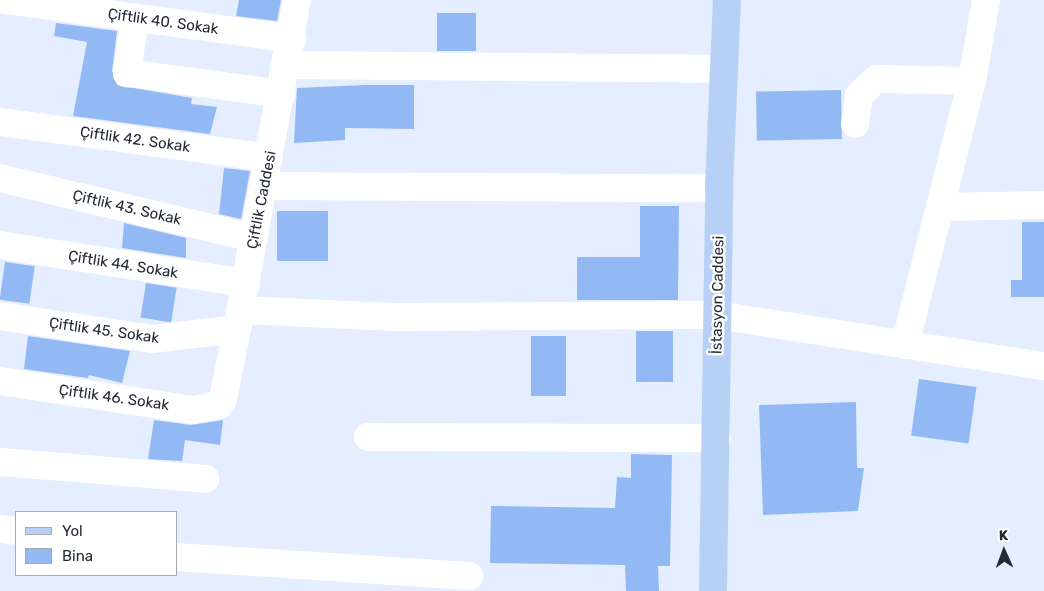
<!DOCTYPE html>
<meta charset="utf-8">
<style>
body{margin:0}
#map{position:relative;width:1044px;height:591px;overflow:hidden;background:#e4eefe;font-family:Rubik,sans-serif}
div>[style]{position:absolute}
[style*='--x']{left:calc(var(--x)*1px);top:calc(var(--y)*1px);width:calc(var(--w)*1px);rotate:calc(var(--a)*1deg)}
.building>*{inset:0;background:#93b9f4;transform-origin:0 0}
.minor>*{height:28px;margin:-14px;padding:0 14px;transform-origin:14px;border-radius:14px;background:#fff}
.major>*{height:28px;margin:-14px;padding:0 14px;transform-origin:14px;border-radius:14px;background:#b8d0f6}
span{translate:-50% -50%;white-space:nowrap;text-align:center;line-height:1.15;-webkit-text-stroke:5px #fff;paint-order:stroke}
.street-label{font-size:15px;color:#242a34}
.legend{position:absolute;left:15px;top:511px;width:162px;height:65px;box-sizing:border-box;background:#fff;border:1px solid #a7aaae;margin:0;padding:6px 9px;list-style:none;font-size:15px;color:#242a34}
.legend li{display:flex;align-items:center;gap:10px;height:25px}
.legend b{width:25px;border:1px solid #a7aaae}
.north{position:absolute;left:979px;top:526px;width:50px;height:50px;-webkit-text-stroke:4px #fff;paint-order:stroke;rotate:358deg;font-size:14px;font-weight:700;line-height:20px;text-align:center;color:#242a34}
.north::after{content:'';display:block;margin:auto;width:18px;height:22px;background:#242a34;clip-path:polygon(50% 0,100% 100%,50% 72%,0 100%)}
</style>
<div id="map">
<div class="building">
<div style="clip-path:polygon(239px 0,281px 0,277px 21px,236px 16px)"></div>
<div style="left:437px;top:13px;width:39px;height:38px"></div>
<div style="clip-path:polygon(56px 23px,117px 31px,112px 71px,117px 85px,192px 98px,191px 104px,217px 107px,210px 134px,73px 116px,87px 42px,54px 36px)"></div>
<div style="clip-path:polygon(366px 85px,414px 85px,414px 129px,345px 128px,345px 140px,294px 143px,297px 88px)"></div>
<div style="left:841px;top:90px;width:49px;height:85px;rotate:89deg"></div>
<div style="clip-path:polygon(224px 168px,250px 171px,241px 219px,219px 214px)"></div>
<div style="clip-path:polygon(640px 206px,679px 206px,678px 300px,577px 300px,577px 257px,640px 257px)"></div>
<div style="left:277px;top:211px;width:51px;height:50px"></div>
<div style="clip-path:polygon(1022px 222px,1044px 222px,1044px 297px,1011px 297px,1011px 280px,1022px 280px)"></div>
<div style="clip-path:polygon(124px 223px,186px 238px,186px 258px,122px 248px)"></div>
<div style="left:5px;top:262px;width:30px;height:38px;rotate:8deg"></div>
<div style="left:146px;top:283px;width:31px;height:35px;rotate:9deg"></div>
<div style="left:636px;top:331px;width:37px;height:51px"></div>
<div style="clip-path:polygon(28px 336px,130px 351px,122px 383px,89px 375px,88px 378px,24px 369px)"></div>
<div style="left:531px;top:336px;width:35px;height:60px"></div>
<div style="left:919px;top:379px;width:58px;height:57px;rotate:8deg"></div>
<div style="clip-path:polygon(856px 402px,857px 468px,864px 468px,858px 511px,763px 515px,759px 405px)"></div>
<div style="clip-path:polygon(154px 420px,191px 425px,223px 420px,220px 445px,185px 440px,182px 461px,148px 459px)"></div>
<div style="clip-path:polygon(631px 454px,672px 455px,670px 566px,658px 566px,659px 591px,626px 591px,625px 565px,490px 563px,491px 506px,615px 508px,617px 477px,631px 478px)"></div>
</div>
<div class="minor">
<div style="--x:5;--y:0;--w:290;--a:7.7"></div>
<div style="--x:135;--y:18;--w:56;--a:98.3"></div>
<div style="--x:127;--y:73;--w:156;--a:7.7"></div>
<div style="--x:287;--y:65;--w:437;--a:0.5"></div>
<div style="--x:0;--y:122;--w:271;--a:7.6"></div>
<div style="--x:855;--y:124;--w:29;--a:-82"></div>
<div style="--x:859;--y:95;--w:23;--a:-43"></div>
<div style="--x:876;--y:79;--w:96;--a:1.2"></div>
<div style="--x:0;--y:178;--w:261;--a:13.3"></div>
<div style="--x:264;--y:186;--w:455;--a:0.3"></div>
<div style="--x:940;--y:207;--w:104;--a:-1.1"></div>
<div style="--x:0;--y:245;--w:249;--a:8.8"></div>
<div style="--x:241;--y:310;--w:152;--a:2.6"></div>
<div style="--x:393;--y:317;--w:324;--a:-0.4"></div>
<div style="--x:717;--y:315;--w:331;--a:8.9"></div>
<div style="--x:0;--y:316;--w:154;--a:8.6"></div>
<div style="--x:152;--y:339;--w:86;--a:-6.7"></div>
<div style="--x:905;--y:345;--w:272;--a:-75.8"></div>
<div style="--x:972;--y:81;--w:82;--a:-80.2"></div>
<div style="--x:0;--y:381;--w:195;--a:8.5"></div>
<div style="--x:193;--y:410;--w:26;--a:-11"></div>
<div style="--x:219;--y:405;--w:7;--a:-56"></div>
<div style="--x:223;--y:399;--w:71;--a:-78.7"></div>
<div style="--x:237;--y:329;--w:334;--a:-79.7"></div>
<div style="--x:368;--y:437;--w:349;--a:0.2"></div>
<div style="--x:0;--y:462;--w:206;--a:4.7"></div>
<div style="--x:0;--y:529;--w:16;--a:7"></div>
<div style="--x:176;--y:557;--w:294;--a:3.7"></div>
</div>
<div class="major">
<div style="--x:713;--y:591;--w:403;--a:-89.1"></div>
<div style="--x:719;--y:188;--w:188;--a:-87.6"></div>
</div>
<div class="street-label">
<span style="left:163px;top:22px;rotate:8deg">Çiftlik 40. Sokak</span>
<span style="left:135px;top:140px;rotate:8deg">Çiftlik 42. Sokak</span>
<span style="left:262px;top:200px;rotate:-79deg">Çiftlik Caddesi</span>
<span style="left:127px;top:208px;rotate:13deg">Çiftlik 43. Sokak</span>
<span style="left:123px;top:265px;rotate:9deg">Çiftlik 44. Sokak</span>
<span style="left:718px;top:295px;rotate:-89deg">İstasyon Caddesi</span>
<span style="left:104px;top:331px;rotate:8deg">Çiftlik 45. Sokak</span>
<span style="left:114px;top:398px;rotate:8deg">Çiftlik 46. Sokak</span>
</div>
<ul class="legend">
<li><b style="height:6px;background:#b8d0f6"></b>Yol</li>
<li><b style="height:14px;background:#93b9f4"></b>Bina</li>
</ul>
<div class="north">K</div>
</div>
